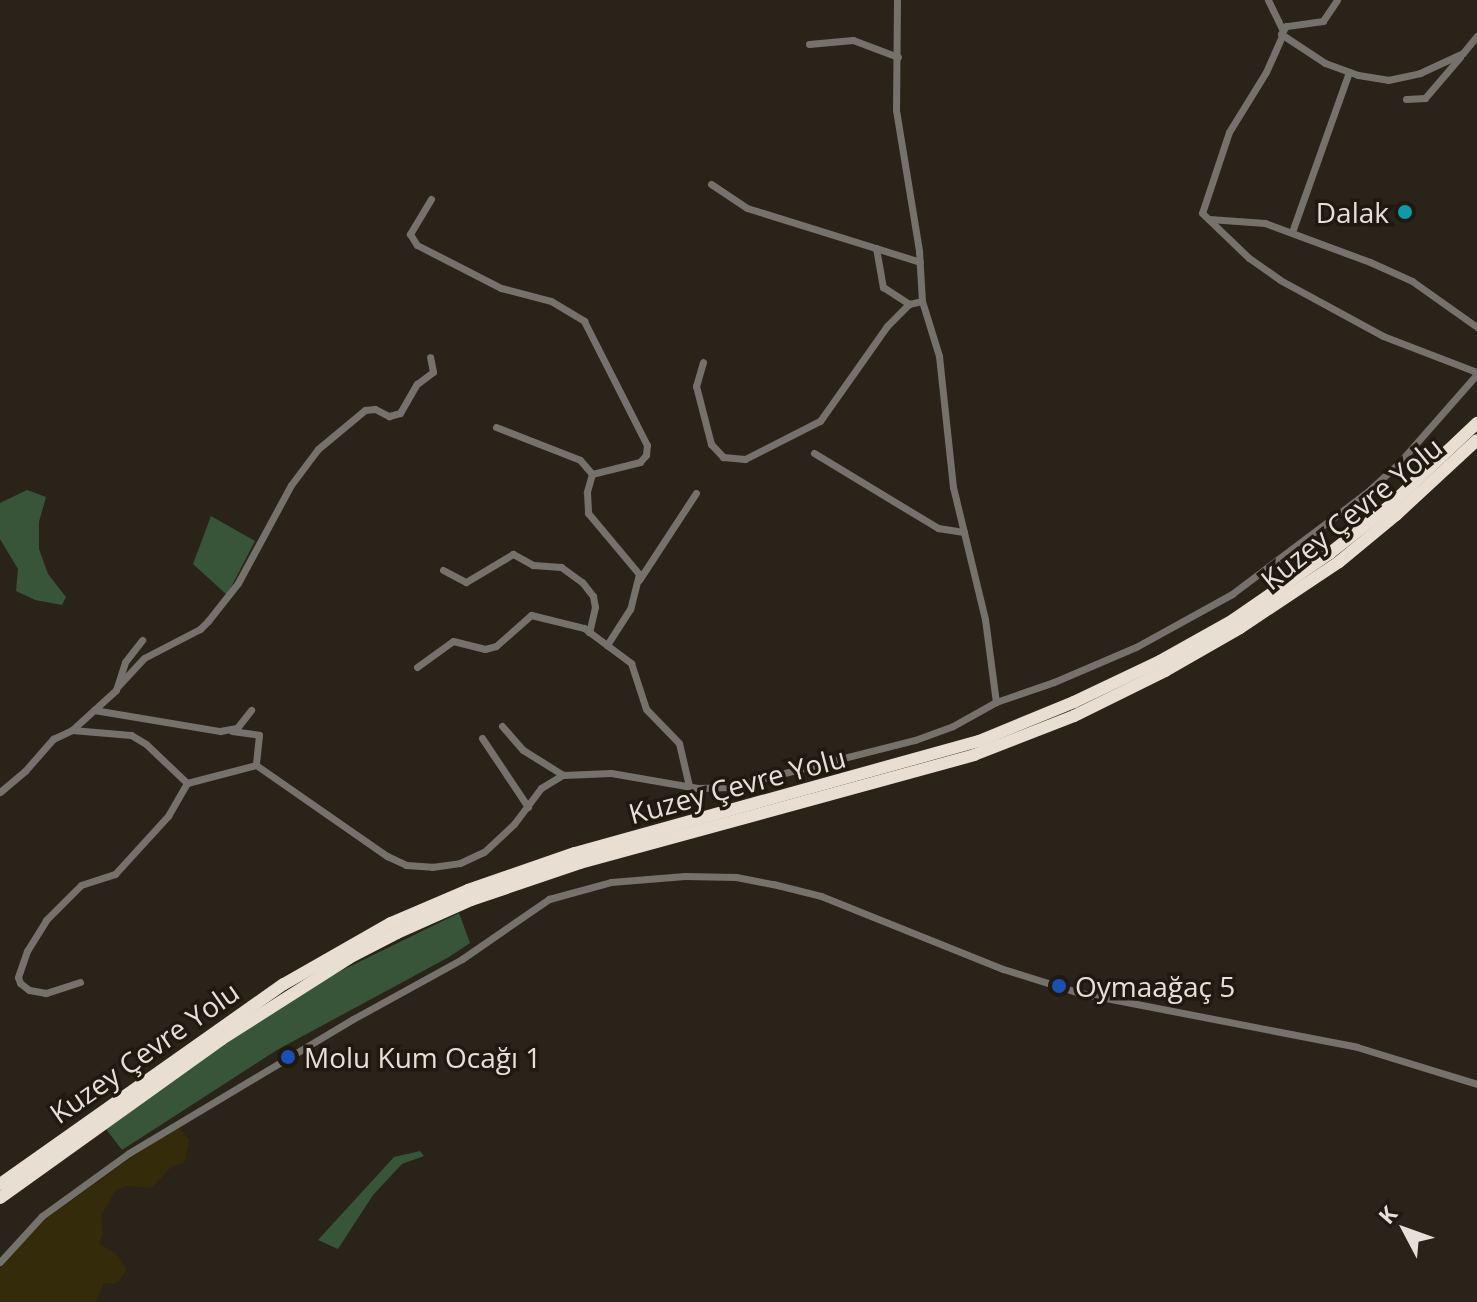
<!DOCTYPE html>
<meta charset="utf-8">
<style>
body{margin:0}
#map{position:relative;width:1477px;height:1302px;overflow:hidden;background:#2a2319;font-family:"Open Sans",sans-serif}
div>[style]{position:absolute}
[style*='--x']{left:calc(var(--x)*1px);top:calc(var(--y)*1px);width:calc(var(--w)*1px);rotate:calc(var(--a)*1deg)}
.green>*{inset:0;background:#385439}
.sand>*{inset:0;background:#332b0a}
.street>*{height:7px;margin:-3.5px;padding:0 3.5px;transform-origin:3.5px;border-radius:3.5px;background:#75716c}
.highway>*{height:12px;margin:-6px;padding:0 6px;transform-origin:6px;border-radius:6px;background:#e8dfd2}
.dots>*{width:22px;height:22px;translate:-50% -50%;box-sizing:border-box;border:4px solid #201910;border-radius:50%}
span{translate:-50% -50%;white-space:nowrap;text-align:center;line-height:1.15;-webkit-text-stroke:7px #201910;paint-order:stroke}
.poi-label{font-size:28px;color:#e5e0da}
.right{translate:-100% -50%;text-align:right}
.left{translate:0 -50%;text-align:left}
.street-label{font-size:28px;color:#e5e0da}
.north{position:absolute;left:1365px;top:1190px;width:80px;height:80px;-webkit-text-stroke:6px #201910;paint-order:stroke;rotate:311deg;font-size:22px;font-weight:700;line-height:32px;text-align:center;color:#e5e0da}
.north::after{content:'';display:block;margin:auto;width:28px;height:36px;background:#e5e0da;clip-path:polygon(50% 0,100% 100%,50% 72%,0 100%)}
</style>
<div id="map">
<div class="green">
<div style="clip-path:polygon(27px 490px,46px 497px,39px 522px,39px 549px,48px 574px,66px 597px,62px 605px,35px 600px,16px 591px,18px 569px,0 539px,0 503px)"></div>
<div style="clip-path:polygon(211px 516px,255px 541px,227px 595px,193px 564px)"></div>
<div style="clip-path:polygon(459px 913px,470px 943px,449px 957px,277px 1050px,122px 1150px,106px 1129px,228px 1041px,326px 978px)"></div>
<div style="clip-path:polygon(420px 1151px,424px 1156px,402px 1164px,373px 1195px,338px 1249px,318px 1240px,394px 1157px)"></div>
</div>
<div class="sand">
<div style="clip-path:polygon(177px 1125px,189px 1140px,185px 1162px,171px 1167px,152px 1188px,128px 1186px,116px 1190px,101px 1216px,103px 1234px,99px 1244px,115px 1253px,127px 1269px,121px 1279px,114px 1284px,104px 1283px,96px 1302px,0 1302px,0 1269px,40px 1223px)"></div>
</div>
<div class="street">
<div style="--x:897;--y:0;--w:110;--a:90.5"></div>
<div style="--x:896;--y:110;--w:143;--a:80.7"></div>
<div style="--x:919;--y:251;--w:50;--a:86.6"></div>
<div style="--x:922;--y:301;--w:58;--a:72.8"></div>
<div style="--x:939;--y:356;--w:132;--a:83.9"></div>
<div style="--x:953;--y:487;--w:136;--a:76.4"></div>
<div style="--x:985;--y:619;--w:84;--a:82.5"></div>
<div style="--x:1268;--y:0;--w:32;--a:64"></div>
<div style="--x:1337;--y:0;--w:25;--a:124"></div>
<div style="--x:1323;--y:21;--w:37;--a:172"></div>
<div style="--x:1286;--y:26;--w:9;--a:122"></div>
<div style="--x:1281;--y:34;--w:53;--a:33.4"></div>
<div style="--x:1325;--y:63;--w:35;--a:20"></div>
<div style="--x:1358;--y:75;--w:30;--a:9"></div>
<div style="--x:1388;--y:80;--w:33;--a:-12"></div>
<div style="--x:1420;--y:73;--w:47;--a:-24.9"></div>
<div style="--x:1463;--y:53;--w:22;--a:-51"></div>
<div style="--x:1282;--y:36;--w:39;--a:114"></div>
<div style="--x:1266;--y:72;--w:70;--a:121.7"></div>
<div style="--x:1229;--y:132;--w:85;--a:108.4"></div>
<div style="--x:1202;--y:213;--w:65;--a:43.8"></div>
<div style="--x:1249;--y:258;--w:38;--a:35"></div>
<div style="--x:1280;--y:280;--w:117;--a:28.5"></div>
<div style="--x:1383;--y:336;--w:101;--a:21"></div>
<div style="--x:809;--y:44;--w:44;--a:-5.2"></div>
<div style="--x:853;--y:40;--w:48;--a:20.7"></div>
<div style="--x:1406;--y:99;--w:19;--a:-3"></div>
<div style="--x:1425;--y:98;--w:54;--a:-49.5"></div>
<div style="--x:711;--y:184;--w:43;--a:33.7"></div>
<div style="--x:747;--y:208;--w:181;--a:17.3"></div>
<div style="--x:431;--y:199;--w:41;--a:121"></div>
<div style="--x:410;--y:234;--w:13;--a:58"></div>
<div style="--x:417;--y:245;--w:94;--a:27.1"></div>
<div style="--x:501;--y:288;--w:52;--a:14.6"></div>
<div style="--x:551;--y:301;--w:39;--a:31"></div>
<div style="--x:584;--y:321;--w:139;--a:63.1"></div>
<div style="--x:647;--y:445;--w:10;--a:96"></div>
<div style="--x:646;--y:455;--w:9;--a:131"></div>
<div style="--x:640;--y:462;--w:49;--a:166"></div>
<div style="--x:592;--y:474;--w:19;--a:106"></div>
<div style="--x:587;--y:492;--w:21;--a:87"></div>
<div style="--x:588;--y:513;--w:80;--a:50.1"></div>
<div style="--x:639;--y:574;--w:36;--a:104"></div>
<div style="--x:630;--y:609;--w:43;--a:122.6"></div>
<div style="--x:1209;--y:219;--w:56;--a:4.1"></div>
<div style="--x:1265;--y:223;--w:112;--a:20.4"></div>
<div style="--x:1370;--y:262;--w:46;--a:24.3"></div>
<div style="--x:1412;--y:281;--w:80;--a:35.3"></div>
<div style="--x:1292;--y:232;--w:170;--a:-70.4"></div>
<div style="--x:876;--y:248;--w:40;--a:80"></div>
<div style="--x:883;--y:287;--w:31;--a:33"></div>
<div style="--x:703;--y:362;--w:25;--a:106"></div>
<div style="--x:696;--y:386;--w:60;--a:75.5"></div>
<div style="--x:711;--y:444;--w:18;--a:47"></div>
<div style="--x:723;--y:457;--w:22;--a:5"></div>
<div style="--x:745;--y:459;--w:84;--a:-26.9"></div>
<div style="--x:820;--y:421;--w:116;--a:-54.8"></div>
<div style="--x:887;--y:326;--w:31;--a:-45"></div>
<div style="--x:909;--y:304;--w:13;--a:-13"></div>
<div style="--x:496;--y:427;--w:90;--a:21.4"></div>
<div style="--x:580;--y:460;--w:18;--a:49"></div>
<div style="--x:814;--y:453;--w:145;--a:31.2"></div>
<div style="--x:938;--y:528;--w:26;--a:9"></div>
<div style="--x:443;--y:570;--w:26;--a:28"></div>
<div style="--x:466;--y:582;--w:55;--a:-30.8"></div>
<div style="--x:513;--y:554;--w:23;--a:29"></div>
<div style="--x:533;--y:565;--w:28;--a:4"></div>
<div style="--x:561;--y:567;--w:26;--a:36"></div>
<div style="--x:582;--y:582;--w:18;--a:52"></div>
<div style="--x:593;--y:596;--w:11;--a:80"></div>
<div style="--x:595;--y:607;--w:26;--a:103"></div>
<div style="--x:639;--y:580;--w:104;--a:-56.8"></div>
<div style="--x:417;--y:667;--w:44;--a:-35.8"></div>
<div style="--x:453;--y:641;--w:33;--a:14"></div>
<div style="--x:485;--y:649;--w:11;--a:-15"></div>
<div style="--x:496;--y:646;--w:47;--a:-41.5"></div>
<div style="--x:531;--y:615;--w:55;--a:13.8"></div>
<div style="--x:584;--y:628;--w:59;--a:36.7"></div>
<div style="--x:631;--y:663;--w:48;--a:71.9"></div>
<div style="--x:646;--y:709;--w:47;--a:45.9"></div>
<div style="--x:679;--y:743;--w:44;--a:76.9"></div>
<div style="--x:118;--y:686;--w:38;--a:-47"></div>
<div style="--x:144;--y:658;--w:63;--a:-27.4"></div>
<div style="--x:200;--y:629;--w:11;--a:-45"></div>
<div style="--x:208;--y:621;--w:48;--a:-51.7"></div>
<div style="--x:238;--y:583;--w:111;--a:-61.6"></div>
<div style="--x:291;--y:485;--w:45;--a:-53.1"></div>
<div style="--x:318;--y:449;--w:61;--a:-39.7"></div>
<div style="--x:365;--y:410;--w:10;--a:-6"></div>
<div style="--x:375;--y:409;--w:16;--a:27"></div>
<div style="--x:389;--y:416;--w:11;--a:-15"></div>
<div style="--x:400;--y:413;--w:34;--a:-60"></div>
<div style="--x:417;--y:384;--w:20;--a:-37"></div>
<div style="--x:433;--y:372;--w:15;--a:-101"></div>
<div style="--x:94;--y:710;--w:128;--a:9.5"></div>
<div style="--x:220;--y:731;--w:17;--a:-10"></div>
<div style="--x:237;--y:728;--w:23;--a:-52"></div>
<div style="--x:502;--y:726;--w:32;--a:49"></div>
<div style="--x:523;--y:750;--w:47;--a:32"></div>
<div style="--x:72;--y:730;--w:59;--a:-42.3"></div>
<div style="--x:116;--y:690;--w:29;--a:-72"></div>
<div style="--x:125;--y:662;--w:28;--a:-52"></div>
<div style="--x:232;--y:731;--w:27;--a:8"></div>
<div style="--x:259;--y:735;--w:30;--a:96"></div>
<div style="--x:482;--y:738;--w:83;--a:56.3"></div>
<div style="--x:256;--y:765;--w:160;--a:34.8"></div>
<div style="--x:387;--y:856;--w:21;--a:25"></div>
<div style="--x:406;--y:865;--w:26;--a:4"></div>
<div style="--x:432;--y:867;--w:28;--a:-8"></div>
<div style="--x:460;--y:863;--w:26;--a:-25"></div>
<div style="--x:484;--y:852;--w:41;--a:-43"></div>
<div style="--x:514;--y:824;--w:45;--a:-53.1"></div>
<div style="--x:541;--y:788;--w:26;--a:-31"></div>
<div style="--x:563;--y:775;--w:48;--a:-2.4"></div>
<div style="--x:611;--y:773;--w:88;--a:9.8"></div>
<div style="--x:698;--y:788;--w:31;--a:-2"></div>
<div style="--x:729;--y:787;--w:192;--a:-14.2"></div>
<div style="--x:915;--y:740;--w:40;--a:-20.2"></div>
<div style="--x:953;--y:726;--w:49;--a:-29.2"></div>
<div style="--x:996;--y:702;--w:61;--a:-19"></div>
<div style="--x:1054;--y:682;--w:89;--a:-23.1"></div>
<div style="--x:1136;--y:647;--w:110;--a:-28.9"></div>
<div style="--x:1232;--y:594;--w:168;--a:-37"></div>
<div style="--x:1366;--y:493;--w:43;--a:-42.2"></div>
<div style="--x:1398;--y:464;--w:120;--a:-48.7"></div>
<div style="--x:0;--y:792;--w:33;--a:-40"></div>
<div style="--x:25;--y:771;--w:43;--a:-48.8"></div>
<div style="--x:53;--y:739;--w:21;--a:-25"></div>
<div style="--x:72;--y:730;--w:59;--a:4.8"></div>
<div style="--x:131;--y:735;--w:17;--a:31"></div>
<div style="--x:146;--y:744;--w:57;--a:43.6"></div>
<div style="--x:80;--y:982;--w:36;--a:162"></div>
<div style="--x:46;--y:993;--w:17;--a:-170"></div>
<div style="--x:29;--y:990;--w:11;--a:-142"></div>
<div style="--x:20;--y:983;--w:6;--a:-108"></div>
<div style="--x:18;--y:977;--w:28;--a:-71"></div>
<div style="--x:27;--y:951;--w:36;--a:-58"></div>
<div style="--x:46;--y:920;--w:49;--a:-45"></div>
<div style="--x:81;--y:885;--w:36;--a:-18"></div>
<div style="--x:115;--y:874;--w:79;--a:-47.6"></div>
<div style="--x:168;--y:816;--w:38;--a:-60"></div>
<div style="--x:187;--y:783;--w:71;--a:-14.6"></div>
<div style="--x:0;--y:1262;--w:62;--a:-47.6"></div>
<div style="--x:42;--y:1216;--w:107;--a:-35.9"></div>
<div style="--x:129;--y:1153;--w:261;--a:-30.9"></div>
<div style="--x:353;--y:1019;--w:124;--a:-28.8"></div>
<div style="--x:462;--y:959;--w:106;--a:-34.6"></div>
<div style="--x:549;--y:899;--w:64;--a:-15.3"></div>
<div style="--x:611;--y:882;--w:74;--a:-4.6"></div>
<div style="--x:685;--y:876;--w:51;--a:1.1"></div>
<div style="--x:736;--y:877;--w:38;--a:11"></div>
<div style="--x:773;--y:884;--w:49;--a:14"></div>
<div style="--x:821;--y:896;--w:196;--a:21.9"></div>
<div style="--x:1003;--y:969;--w:81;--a:17.3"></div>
<div style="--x:1080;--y:993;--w:282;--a:11"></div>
<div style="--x:1357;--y:1047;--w:126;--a:17.1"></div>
</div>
<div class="highway">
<div style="--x:0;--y:1184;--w:347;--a:-35.2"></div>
<div style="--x:284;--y:984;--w:123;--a:-29.7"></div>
<div style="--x:391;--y:923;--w:84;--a:-23.2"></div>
<div style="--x:468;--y:890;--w:113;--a:-19.1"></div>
<div style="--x:575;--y:853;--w:419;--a:-15.5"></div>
<div style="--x:979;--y:741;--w:103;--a:-22.3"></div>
<div style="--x:1074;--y:702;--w:95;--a:-25.5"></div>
<div style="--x:1160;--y:661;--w:84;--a:-29.3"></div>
<div style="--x:1233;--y:620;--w:118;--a:-34.6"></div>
<div style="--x:1330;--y:553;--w:73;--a:-38.3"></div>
<div style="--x:1387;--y:508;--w:124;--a:-43.4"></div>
<div style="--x:0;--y:1198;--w:273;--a:-35.6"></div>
<div style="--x:222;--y:1039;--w:151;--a:-32.5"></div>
<div style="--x:349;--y:958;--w:54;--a:-27.5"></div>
<div style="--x:397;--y:933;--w:81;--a:-24"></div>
<div style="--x:471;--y:900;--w:115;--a:-18.7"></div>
<div style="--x:580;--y:863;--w:409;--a:-15.3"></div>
<div style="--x:974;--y:755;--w:107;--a:-21.3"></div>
<div style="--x:1074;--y:716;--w:102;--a:-26.3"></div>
<div style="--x:1165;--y:671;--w:86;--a:-29.8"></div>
<div style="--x:1240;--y:628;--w:119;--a:-33.7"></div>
<div style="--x:1339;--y:562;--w:74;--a:-39.5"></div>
<div style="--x:1396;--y:515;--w:110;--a:-42.8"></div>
</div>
<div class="dots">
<div style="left:1405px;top:212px;background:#0f9aa8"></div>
<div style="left:1059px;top:986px;background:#1a4fb4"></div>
<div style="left:288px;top:1057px;background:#1a4fb4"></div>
</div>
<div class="poi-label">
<span class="right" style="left:1389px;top:212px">Dalak</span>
<span class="left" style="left:1075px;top:986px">Oymaağaç 5</span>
<span class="left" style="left:304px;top:1057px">Molu Kum Ocağı 1</span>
</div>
<div class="street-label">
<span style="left:1351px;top:513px;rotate:-39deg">Kuzey Çevre Yolu</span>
<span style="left:737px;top:785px;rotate:-15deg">Kuzey Çevre Yolu</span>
<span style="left:144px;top:1052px;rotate:-35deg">Kuzey Çevre Yolu</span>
</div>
<div class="north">K</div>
</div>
